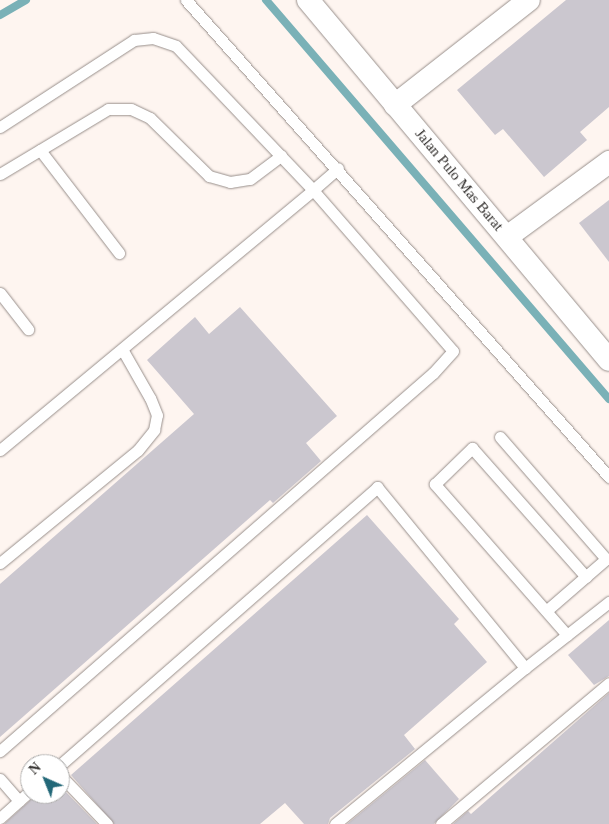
<!DOCTYPE html>
<style>
body{margin:0}
#map{position:relative;width:609px;height:824px;overflow:hidden;background:#fef5f0;font-family:Georgia,serif}
div>[style]{position:absolute}
[style*='--x']{left:calc(var(--x)*1px);top:calc(var(--y)*1px);width:calc(var(--w)*1px);rotate:calc(var(--a)*1deg)}
.stream>*{height:8px;margin:-4px;padding:0 4px;transform-origin:4px;border-radius:4px;background:#7ab1b7}
.building>*{inset:0;background:#cbc7cf}
.roads{filter:drop-shadow(0 0 1px #988f8b) drop-shadow(0 0 1px #988f8b)}
.lane>*{height:11px;margin:-5.5px;padding:0 5.5px;transform-origin:5.5px;border-radius:5.5px;background:#fff}
.street>*{height:22px;margin:-11px;padding:0 11px;transform-origin:11px;border-radius:11px;background:#fff}
span{translate:-50% -50%;white-space:nowrap;text-align:center;line-height:1.15;-webkit-text-stroke:5px #fff;paint-order:stroke}
.street-label{font-size:15px;color:#2f2c2a}
.north{position:absolute;left:20px;top:754px;width:50px;height:50px;box-sizing:border-box;background:#fff;border:1px solid #acabaa;border-radius:50%;rotate:316deg;font-size:14px;font-weight:700;line-height:20px;text-align:center;color:#2f2c2a}
.north::after{content:'';display:block;margin:auto;width:18px;height:22px;background:#236878;clip-path:polygon(50% 0,100% 100%,50% 72%,0 100%)}
</style>
<div id="map">
<div class="stream">
<div style="--x:266;--y:0;--w:526;--a:49.32"></div>
<div style="--x:0;--y:15;--w:30;--a:-30"></div>
</div>
<div class="building">
<div style="clip-path:polygon(566px 0,609px 0,609px 107px,580px 132px,587px 140px,544px 177px,503px 129px,495px 135px,457px 90px)"></div>
<div style="clip-path:polygon(609px 200px,609px 262px,579px 223px)"></div>
<div style="clip-path:polygon(240px 307px,337px 416px,306px 443px,321px 461px,273px 503px,270px 500px,0 737px,0 584px,194px 414px,147px 360px,195px 317px,209px 334px)"></div>
<div style="clip-path:polygon(367px 515px,459px 619px,454px 624px,487px 662px,404px 735px,415px 749px,330px 818px,328px 824px,304px 824px,285px 803px,260px 824px,114px 824px,71px 775px)"></div>
<div style="clip-path:polygon(609px 620px,609px 676px,594px 685px,568px 655px)"></div>
<div style="clip-path:polygon(609px 693px,609px 824px,453px 824px,468px 811px,471px 814px)"></div>
<div style="clip-path:polygon(425px 760px,459px 799px,434px 824px,347px 824px)"></div>
<div style="clip-path:polygon(60px 786px,97px 824px,4px 824px,37px 794px,60px 794px)"></div>
</div>
<div class="roads">
<div class="lane">
<div style="--x:186;--y:0;--w:638;--a:48.43"></div>
<div style="--x:0;--y:127;--w:160;--a:-33"></div>
<div style="--x:134;--y:40;--w:19;--a:-6"></div>
<div style="--x:153;--y:38;--w:24;--a:19"></div>
<div style="--x:176;--y:46;--w:199;--a:46.4"></div>
<div style="--x:313;--y:190;--w:33;--a:-41"></div>
<div style="--x:40;--y:150;--w:130;--a:52.5"></div>
<div style="--x:0;--y:174;--w:126;--a:-31"></div>
<div style="--x:108;--y:109;--w:23;--a:0"></div>
<div style="--x:131;--y:109;--w:21;--a:25"></div>
<div style="--x:150;--y:118;--w:83;--a:44.5"></div>
<div style="--x:209;--y:176;--w:22;--a:16"></div>
<div style="--x:230;--y:182;--w:20;--a:-9"></div>
<div style="--x:250;--y:179;--w:39;--a:-37"></div>
<div style="--x:0;--y:293;--w:46;--a:52.1"></div>
<div style="--x:500;--y:437;--w:162;--a:49"></div>
<div style="--x:606;--y:559;--w:79;--a:139.1"></div>
<div style="--x:0;--y:450;--w:407;--a:-39.7"></div>
<div style="--x:313;--y:190;--w:213;--a:49"></div>
<div style="--x:453;--y:351;--w:30;--a:132"></div>
<div style="--x:433;--y:373;--w:575;--a:138.88"></div>
<div style="--x:0;--y:563;--w:178;--a:-39.3"></div>
<div style="--x:138;--y:450;--w:26;--a:-51"></div>
<div style="--x:154;--y:430;--w:15;--a:-79"></div>
<div style="--x:157;--y:415;--w:18;--a:-112"></div>
<div style="--x:150;--y:398;--w:56;--a:-119.7"></div>
<div style="--x:567;--y:635;--w:201;--a:-131.2"></div>
<div style="--x:435;--y:484;--w:52;--a:-44.2"></div>
<div style="--x:472;--y:448;--w:172;--a:48.5"></div>
<div style="--x:60;--y:765;--w:422;--a:-41.2"></div>
<div style="--x:377;--y:487;--w:234;--a:50.7"></div>
<div style="--x:525;--y:668;--w:107;--a:-38.2"></div>
<div style="--x:60;--y:775;--w:68;--a:46.2"></div>
<div style="--x:0;--y:779;--w:29;--a:49"></div>
<div style="--x:0;--y:818;--w:40;--a:-42"></div>
<div style="--x:335;--y:824;--w:246;--a:-39.4"></div>
<div style="--x:441;--y:824;--w:219;--a:-40"></div>
</div>
<div class="street">
<div style="--x:308;--y:0;--w:469;--a:50.1"></div>
<div style="--x:395;--y:105;--w:170;--a:-38.1"></div>
<div style="--x:507;--y:237;--w:127;--a:-36.3"></div>
</div>
</div>
<div class="street-label">
<span style="left:459px;top:180px;rotate:50deg">Jalan Pulo Mas Barat</span>
</div>
<div class="north">N</div>
</div>
